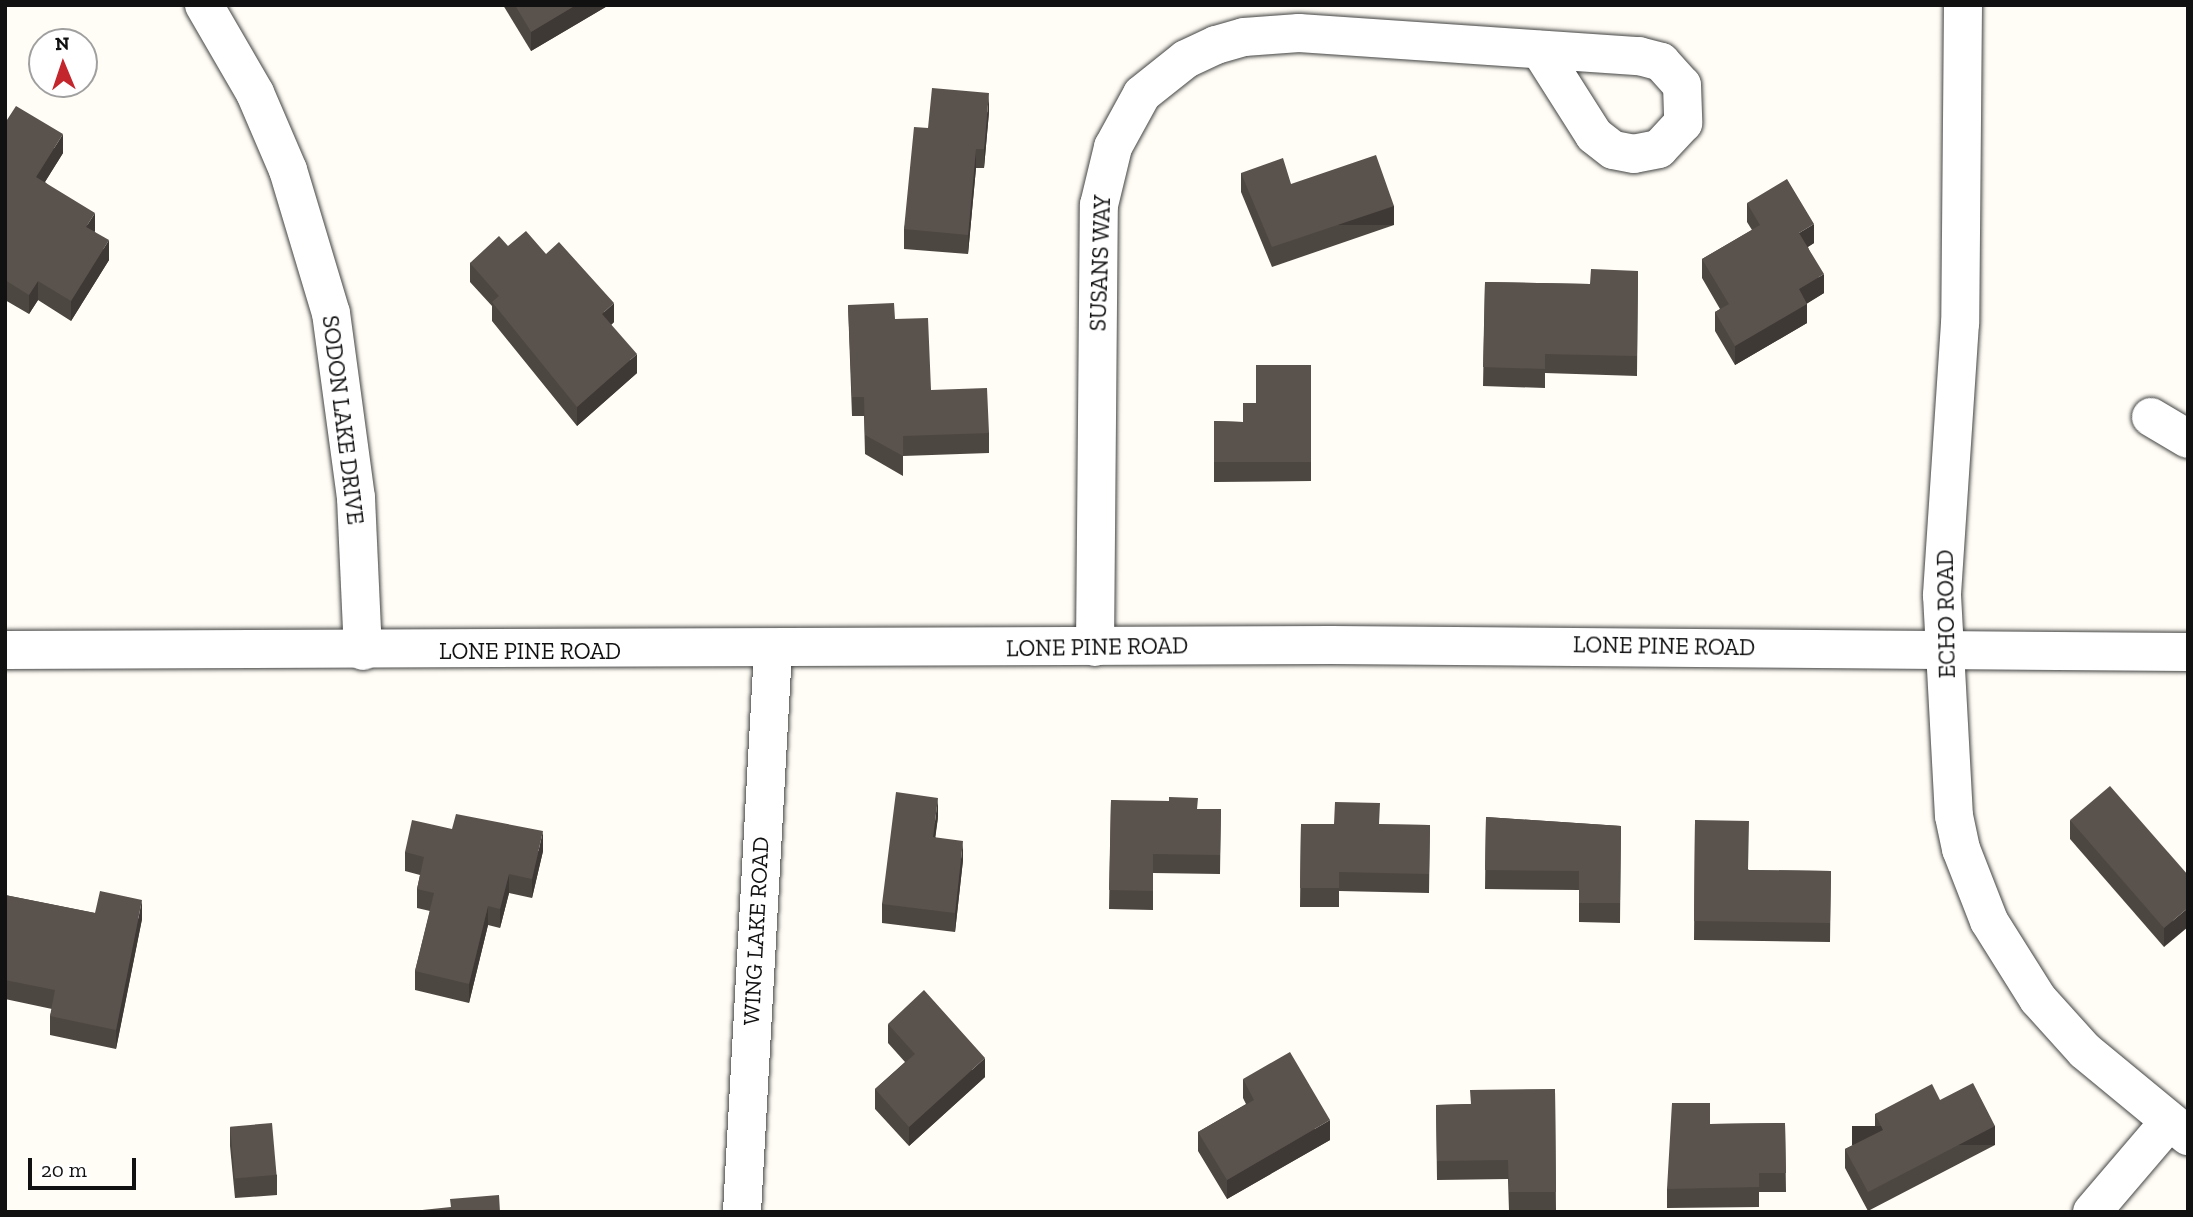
<!DOCTYPE html>
<style>
body{margin:0}
#map{position:relative;width:2193px;height:1217px;overflow:hidden;background:#fffdf5;font-family:"Zilla Slab",serif}
div>[style]{position:absolute}
[style*='--x']{left:calc(var(--x)*1px);top:calc(var(--y)*1px);width:calc(var(--w)*1px);rotate:calc(var(--a)*1deg)}
.roads{filter:drop-shadow(0 0 2px #444) drop-shadow(0 0 2px #444)}
.minor>*{height:38px;margin:-19px;padding:0 19px;transform-origin:19px;border-radius:19px;background:#fff}
.wall>*{inset:0;background:#4d4742}
.shaded-wall>*{inset:0;background:#3f3936;transform-origin:0 0}
.building>*{inset:0;background:#5a524d;transform-origin:0 0}
span{translate:-50% -50%;white-space:nowrap;text-align:center;line-height:1.15;-webkit-text-stroke:7px #fff;paint-order:stroke}
.street-label{font-size:23px;color:#111}
.frame{position:absolute;inset:0;border:7px solid #111;pointer-events:none}
.north{position:absolute;left:28px;top:28px;width:70px;height:70px;box-sizing:border-box;background:#fff;border:2px solid #a0a0a0;border-radius:50%;rotate:358deg;font-size:19px;font-weight:700;line-height:28px;text-align:center;color:#111}
.north::after{content:'';display:block;margin:auto;width:24px;height:32px;background:#c4262e;clip-path:polygon(50% 0,100% 100%,50% 72%,0 100%)}
.scale{position:absolute;left:28px;top:1158px;width:108px;height:32px;box-sizing:border-box;border:4px solid #111;border-top:0;padding-left:9px;font-size:21px;line-height:24px;white-space:nowrap;color:#111;-webkit-text-stroke:5px #fff;paint-order:stroke}
</style>
<div id="map">
<div class="roads">
<div class="minor">
<div style="--x:204;--y:5;--w:102;--a:59.9"></div>
<div style="--x:255;--y:93;--w:84;--a:66.8"></div>
<div style="--x:288;--y:170;--w:149;--a:73.3"></div>
<div style="--x:331;--y:313;--w:187;--a:82.3"></div>
<div style="--x:356;--y:498;--w:153;--a:87.4"></div>
<div style="--x:1963;--y:5;--w:318;--a:90.5"></div>
<div style="--x:1960;--y:323;--w:273;--a:93.8"></div>
<div style="--x:1942;--y:595;--w:221;--a:86.9"></div>
<div style="--x:1954;--y:816;--w:34;--a:78"></div>
<div style="--x:1961;--y:849;--w:77;--a:68.7"></div>
<div style="--x:1989;--y:921;--w:92;--a:57.9"></div>
<div style="--x:2038;--y:999;--w:70;--a:47.9"></div>
<div style="--x:2085;--y:1051;--w:134;--a:39.5"></div>
<div style="--x:2151;--y:417;--w:43;--a:30.7"></div>
<div style="--x:1095;--y:647;--w:442;--a:-89.5"></div>
<div style="--x:1099;--y:205;--w:60;--a:-76.4"></div>
<div style="--x:1113;--y:147;--w:60;--a:-61.3"></div>
<div style="--x:1142;--y:94;--w:56;--a:-38.5"></div>
<div style="--x:1186;--y:59;--w:33;--a:-25"></div>
<div style="--x:1216;--y:45;--w:29;--a:-16"></div>
<div style="--x:1244;--y:37;--w:55;--a:-4.2"></div>
<div style="--x:1299;--y:33;--w:341;--a:3.9"></div>
<div style="--x:1639;--y:56;--w:23;--a:15"></div>
<div style="--x:1661;--y:62;--w:31;--a:48"></div>
<div style="--x:1682;--y:85;--w:38;--a:88"></div>
<div style="--x:1683;--y:123;--w:35;--a:133"></div>
<div style="--x:1659;--y:149;--w:25;--a:169"></div>
<div style="--x:1634;--y:154;--w:21;--a:-169"></div>
<div style="--x:1613;--y:150;--w:24;--a:-142"></div>
<div style="--x:1594;--y:135;--w:101;--a:-122.4"></div>
<div style="--x:5;--y:650;--w:1326;--a:-0.22"></div>
<div style="--x:1331;--y:645;--w:857;--a:0.47"></div>
<div style="--x:742;--y:1212;--w:563;--a:-86.84"></div>
<div style="--x:2092;--y:1212;--w:118;--a:-49.5"></div>
</div>
</div>
<div class="wall">
<div style="clip-path:polygon(503px 5px,609px 5px,531px 51px)"></div>
<div style="clip-path:polygon(989px 112px,984px 168px,976px 168px,968px 254px,904px 249px,904px 229px,928px 128px)"></div>
<div style="clip-path:polygon(5px 123px,63px 153px,45px 182px,95px 232px,109px 260px,71px 321px,38px 300px,29px 314px,5px 300px)"></div>
<div style="clip-path:polygon(1241px 173px,1291px 184px,1394px 225px,1272px 267px,1241px 192px)"></div>
<div style="clip-path:polygon(1747px 203px,1814px 243px,1808px 247px,1824px 293px,1807px 303px,1807px 323px,1735px 365px,1715px 331px,1715px 312px,1720px 309px,1702px 278px,1702px 259px,1752px 230px,1747px 222px)"></div>
<div style="clip-path:polygon(508px 246px,546px 254px,614px 322px,611px 325px,637px 373px,577px 426px,492px 321px,492px 306px,470px 282px,470px 263px)"></div>
<div style="clip-path:polygon(1638px 271px,1637px 376px,1545px 373px,1545px 388px,1483px 386px,1485px 282px,1590px 284px)"></div>
<div style="clip-path:polygon(848px 305px,895px 319px,931px 390px,989px 433px,989px 453px,903px 456px,903px 476px,865px 454px,864px 416px,852px 416px)"></div>
<div style="clip-path:polygon(1311px 365px,1311px 481px,1214px 482px,1214px 421px,1243px 422px,1256px 403px)"></div>
<div style="clip-path:polygon(1111px 800px,1197px 809px,1221px 809px,1220px 874px,1153px 873px,1153px 910px,1109px 909px)"></div>
<div style="clip-path:polygon(938px 817px,935px 837px,963px 860px,955px 932px,882px 923px,882px 904px)"></div>
<div style="clip-path:polygon(1486px 817px,1621px 826px,1620px 923px,1579px 922px,1579px 890px,1485px 889px)"></div>
<div style="clip-path:polygon(1695px 820px,1749px 870px,1831px 871px,1830px 942px,1694px 940px)"></div>
<div style="clip-path:polygon(2070px 820px,2188px 875px,2164px 947px,2070px 839px)"></div>
<div style="clip-path:polygon(1301px 824px,1430px 825px,1429px 893px,1339px 891px,1339px 907px,1300px 907px)"></div>
<div style="clip-path:polygon(543px 851px,532px 898px,509px 893px,500px 928px,488px 925px,469px 1003px,415px 990px,415px 971px,430px 911px,417px 908px,417px 889px,420px 875px,405px 871px,405px 852px)"></div>
<div style="clip-path:polygon(5px 895px,95px 913px,142px 919px,116px 1049px,50px 1035px,50px 1016px,52px 1009px,5px 999px)"></div>
<div style="clip-path:polygon(888px 1024px,985px 1077px,909px 1146px,875px 1109px,875px 1089px,905px 1062px,888px 1043px)"></div>
<div style="clip-path:polygon(1243px 1079px,1330px 1140px,1227px 1199px,1198px 1151px,1198px 1132px,1246px 1104px,1243px 1098px)"></div>
<div style="clip-path:polygon(1555px 1089px,1556px 1211px,1509px 1211px,1508px 1179px,1437px 1180px,1436px 1105px,1470px 1104px)"></div>
<div style="clip-path:polygon(1940px 1100px,1995px 1145px,1868px 1211px,1845px 1168px,1845px 1149px,1875px 1134px,1875px 1114px)"></div>
<div style="clip-path:polygon(1785px 1123px,1786px 1192px,1759px 1192px,1759px 1207px,1667px 1208px,1667px 1189px,1710px 1124px)"></div>
<div style="clip-path:polygon(230px 1127px,277px 1175px,277px 1195px,235px 1198px,230px 1146px)"></div>
</div>
<div class="shaded-wall">
<div style="clip-path:polygon(576px 5px,609px 5px,531px 51px,531px 32px)"></div>
<div style="clip-path:polygon(989px 93px,989px 112px,984px 168px,984px 149px)"></div>
<div style="clip-path:polygon(63px 134px,63px 153px,36px 196px,36px 177px)"></div>
<div style="clip-path:polygon(976px 149px,976px 168px,968px 254px,968px 235px)"></div>
<div style="left:1394px;top:206px;width:19px;height:129px;rotate:90deg"></div>
<div style="clip-path:polygon(95px 213px,95px 232px,86px 227px)"></div>
<div style="clip-path:polygon(1814px 224px,1814px 243px,1799px 252px,1799px 233px)"></div>
<div style="clip-path:polygon(109px 240px,109px 260px,71px 321px,71px 301px)"></div>
<div style="clip-path:polygon(1824px 274px,1824px 293px,1800px 308px,1807px 304px,1807px 323px,1735px 365px,1735px 346px,1799px 289px)"></div>
<div style="clip-path:polygon(38px 281px,38px 300px,29px 314px,29px 295px)"></div>
<div style="clip-path:polygon(614px 303px,614px 322px,602px 333px,602px 314px)"></div>
<div style="clip-path:polygon(637px 354px,637px 373px,577px 426px,577px 407px)"></div>
<div style="clip-path:polygon(938px 798px,938px 817px,933px 856px,933px 837px)"></div>
<div style="clip-path:polygon(543px 831px,543px 851px,532px 898px,532px 879px)"></div>
<div style="clip-path:polygon(963px 841px,963px 860px,955px 932px,955px 913px)"></div>
<div style="clip-path:polygon(509px 874px,509px 893px,500px 928px,500px 909px)"></div>
<div style="clip-path:polygon(142px 900px,142px 919px,116px 1049px,116px 1030px)"></div>
<div style="clip-path:polygon(488px 906px,488px 925px,469px 1003px,469px 984px)"></div>
<div style="clip-path:polygon(2188px 908px,2188px 927px,2164px 947px,2164px 928px)"></div>
<div style="clip-path:polygon(985px 1058px,985px 1077px,909px 1146px,909px 1127px)"></div>
<div style="clip-path:polygon(1330px 1120px,1330px 1140px,1227px 1199px,1227px 1180px)"></div>
<div style="left:1995px;top:1126px;width:19px;height:143px;rotate:90deg"></div>
</div>
<div class="building">
<div style="clip-path:polygon(515px 5px,576px 5px,531px 32px)"></div>
<div style="clip-path:polygon(932px 88px,989px 93px,984px 149px,976px 149px,968px 235px,904px 229px,914px 127px,928px 128px)"></div>
<div style="clip-path:polygon(16px 106px,63px 134px,36px 177px,95px 213px,86px 227px,109px 240px,71px 301px,38px 281px,29px 295px,5px 280px,5px 123px)"></div>
<div style="clip-path:polygon(1376px 155px,1394px 206px,1272px 247px,1241px 173px,1283px 158px,1291px 184px)"></div>
<div style="clip-path:polygon(1787px 179px,1814px 224px,1799px 233px,1824px 274px,1799px 289px,1807px 304px,1735px 346px,1715px 312px,1729px 304px,1702px 259px,1760px 225px,1747px 203px)"></div>
<div style="clip-path:polygon(526px 231px,546px 254px,559px 242px,614px 303px,602px 314px,637px 354px,577px 407px,492px 302px,499px 296px,470px 263px,499px 236px,508px 246px)"></div>
<div style="clip-path:polygon(1591px 269px,1638px 271px,1637px 356px,1545px 354px,1545px 369px,1483px 367px,1485px 282px,1590px 284px)"></div>
<div style="clip-path:polygon(894px 303px,895px 319px,928px 318px,931px 390px,987px 388px,989px 433px,903px 436px,903px 456px,865px 435px,864px 397px,852px 397px,848px 305px)"></div>
<div style="clip-path:polygon(1256px 365px,1311px 365px,1311px 462px,1214px 462px,1214px 421px,1243px 422px,1243px 403px,1256px 403px)"></div>
<div style="clip-path:polygon(2110px 786px,2188px 875px,2188px 908px,2164px 928px,2070px 820px)"></div>
<div style="clip-path:polygon(896px 792px,938px 798px,933px 837px,963px 841px,955px 913px,882px 904px)"></div>
<div style="clip-path:polygon(1169px 797px,1198px 798px,1197px 809px,1221px 809px,1220px 855px,1153px 854px,1153px 891px,1109px 890px,1111px 800px,1169px 801px)"></div>
<div style="clip-path:polygon(1335px 802px,1380px 803px,1379px 824px,1430px 825px,1429px 874px,1339px 872px,1339px 888px,1300px 888px,1301px 824px,1334px 824px)"></div>
<div style="clip-path:polygon(456px 814px,543px 831px,532px 879px,509px 874px,500px 909px,488px 906px,469px 984px,415px 971px,434px 893px,417px 889px,424px 857px,405px 852px,412px 820px,452px 829px)"></div>
<div style="clip-path:polygon(1486px 817px,1621px 826px,1620px 903px,1579px 903px,1579px 871px,1485px 870px)"></div>
<div style="clip-path:polygon(1695px 820px,1749px 821px,1748px 870px,1831px 871px,1830px 923px,1694px 921px)"></div>
<div style="clip-path:polygon(100px 891px,142px 900px,116px 1030px,50px 1016px,55px 990px,5px 980px,5px 895px,95px 913px)"></div>
<div style="clip-path:polygon(924px 990px,985px 1058px,909px 1127px,875px 1089px,915px 1054px,888px 1024px)"></div>
<div style="clip-path:polygon(1290px 1052px,1330px 1120px,1227px 1180px,1198px 1132px,1254px 1100px,1243px 1079px)"></div>
<div style="clip-path:polygon(1973px 1083px,1995px 1126px,1868px 1192px,1845px 1149px,1883px 1130px,1875px 1114px,1932px 1084px,1940px 1100px)"></div>
<div style="clip-path:polygon(1555px 1089px,1556px 1192px,1509px 1192px,1508px 1160px,1437px 1161px,1436px 1105px,1471px 1104px,1470px 1090px)"></div>
<div style="clip-path:polygon(1672px 1103px,1710px 1103px,1710px 1124px,1785px 1123px,1786px 1173px,1759px 1173px,1759px 1187px,1667px 1189px)"></div>
<div style="left:272px;top:1123px;width:52px;height:42px;rotate:85deg"></div>
<div style="clip-path:polygon(499px 1195px,500px 1212px,403px 1212px,451px 1207px,450px 1199px)"></div>
</div>
<div class="street-label">
<span style="left:1100px;top:263px;rotate:-88deg">SUSANS WAY</span>
<span style="left:343px;top:420px;rotate:83deg">SODON LAKE DRIVE</span>
<span style="left:1946px;top:614px;rotate:-91deg">ECHO ROAD</span>
<span style="left:1664px;top:646px;rotate:1deg">LONE PINE ROAD</span>
<span style="left:1097px;top:647px;rotate:-1deg">LONE PINE ROAD</span>
<span style="left:530px;top:651px">LONE PINE ROAD</span>
<span style="left:756px;top:931px;rotate:-87deg">WING LAKE ROAD</span>
</div>
<div class="frame"></div>
<div class="north">N</div>
<div class="scale">20 m</div>
</div>
